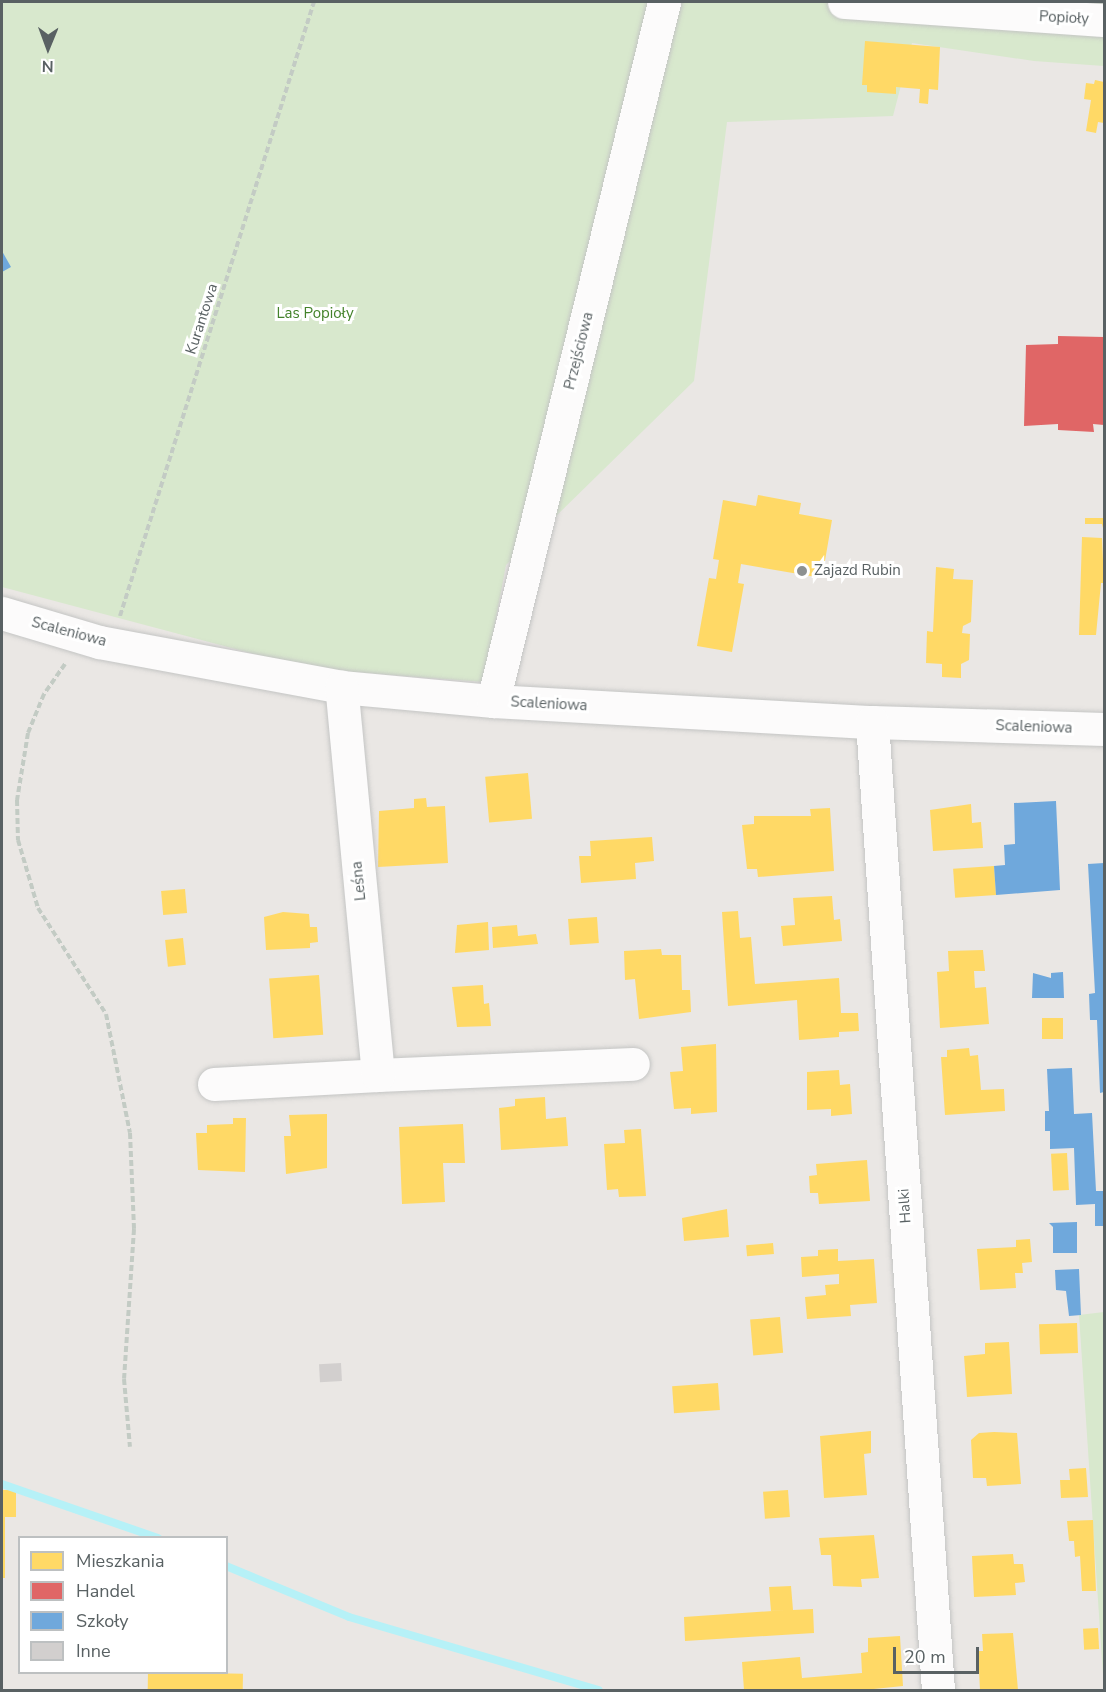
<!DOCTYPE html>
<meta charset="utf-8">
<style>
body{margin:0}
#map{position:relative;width:1106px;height:1692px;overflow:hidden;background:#eae7e4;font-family:"Nunito Sans",sans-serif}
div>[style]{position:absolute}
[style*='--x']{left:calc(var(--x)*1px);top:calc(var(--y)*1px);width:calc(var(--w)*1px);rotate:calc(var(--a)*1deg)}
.green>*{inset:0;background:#d8e8cd}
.homes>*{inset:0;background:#ffd966;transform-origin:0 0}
.shops>*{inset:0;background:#e06666}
.schools>*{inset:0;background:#6fa8dc}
.stream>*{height:8px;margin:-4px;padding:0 4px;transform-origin:4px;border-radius:4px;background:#b6f1f7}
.building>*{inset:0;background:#d2cfce;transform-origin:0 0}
.path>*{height:4px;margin-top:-2px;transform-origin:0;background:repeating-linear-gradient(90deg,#c3cbc4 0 6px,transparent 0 9px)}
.roads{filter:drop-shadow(0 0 2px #c4c5c4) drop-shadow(0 0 2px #c4c5c4)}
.minor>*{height:33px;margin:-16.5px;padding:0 16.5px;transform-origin:16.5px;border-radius:16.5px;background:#fcfbfb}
.dots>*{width:16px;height:16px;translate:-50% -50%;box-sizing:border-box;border:3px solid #fff;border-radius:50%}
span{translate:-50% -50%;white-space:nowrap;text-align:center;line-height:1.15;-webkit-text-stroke:6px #fff;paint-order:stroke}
.street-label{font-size:15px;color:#596163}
.park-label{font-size:15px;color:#43822a}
.poi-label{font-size:15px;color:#596163}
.left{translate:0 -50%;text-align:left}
.frame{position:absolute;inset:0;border:3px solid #596163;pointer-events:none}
.legend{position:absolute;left:18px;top:1536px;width:210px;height:138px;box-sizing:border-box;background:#fff;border:2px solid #bdc0c1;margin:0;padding:8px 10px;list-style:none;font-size:18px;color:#596163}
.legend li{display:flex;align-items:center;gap:12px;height:30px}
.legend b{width:30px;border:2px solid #bdc0c1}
.north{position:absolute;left:18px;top:18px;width:60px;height:60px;-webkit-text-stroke:4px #fff;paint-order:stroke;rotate:181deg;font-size:16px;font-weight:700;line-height:24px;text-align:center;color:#596163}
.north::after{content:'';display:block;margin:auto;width:21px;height:27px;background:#596163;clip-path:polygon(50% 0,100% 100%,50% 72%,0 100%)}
.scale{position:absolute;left:893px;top:1647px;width:86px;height:27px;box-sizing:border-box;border:3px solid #596163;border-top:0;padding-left:8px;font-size:18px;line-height:21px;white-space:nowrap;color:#596163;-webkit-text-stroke:4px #fff;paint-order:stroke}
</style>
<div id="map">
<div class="green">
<div style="clip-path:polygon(2px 2px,1104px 2px,1104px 66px,1034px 61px,912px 43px,893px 116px,727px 122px,694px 381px,506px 565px,484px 682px,311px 669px,2px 587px)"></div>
<div style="clip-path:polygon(1104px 1312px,1104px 1690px,1079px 1315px)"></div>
</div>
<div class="homes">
<div style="clip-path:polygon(865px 41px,940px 47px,938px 90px,929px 89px,928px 104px,919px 103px,920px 89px,896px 87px,896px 94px,867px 92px,867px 85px,862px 85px)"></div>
<div style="clip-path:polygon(1095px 80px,1104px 82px,1104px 123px,1098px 122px,1096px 133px,1086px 131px,1091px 100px,1084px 99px,1086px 83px,1094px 84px)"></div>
<div style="clip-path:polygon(758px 495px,801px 503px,799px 514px,832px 520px,822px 578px,741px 564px,738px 583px,744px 584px,732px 652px,697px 646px,709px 578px,716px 579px,719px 560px,713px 559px,723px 500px,756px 506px)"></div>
<div style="clip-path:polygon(1085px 518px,1104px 518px,1104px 532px,1102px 524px,1085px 524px)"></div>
<div style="clip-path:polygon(1082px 537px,1102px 538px,1104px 583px,1101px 583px,1096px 635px,1079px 635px)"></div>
<div style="clip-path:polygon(936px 567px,954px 569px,953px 579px,973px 580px,971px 622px,963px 626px,962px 633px,970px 634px,969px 660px,961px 664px,961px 678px,942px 677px,942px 664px,926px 663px,927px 631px,933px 632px)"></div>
<div style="left:528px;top:773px;width:46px;height:43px;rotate:85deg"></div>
<div style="clip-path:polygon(426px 798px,427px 807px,445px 806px,448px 863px,378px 867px,379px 811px,414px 808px,414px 799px)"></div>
<div style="clip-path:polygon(971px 804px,972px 823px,981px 822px,983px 848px,933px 851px,930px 810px)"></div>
<div style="clip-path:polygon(830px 808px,834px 871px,758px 877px,757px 869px,747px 869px,742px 825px,754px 824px,754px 816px,811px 816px,810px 809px)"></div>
<div style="clip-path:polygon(652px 837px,654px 861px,635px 863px,636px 879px,581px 883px,579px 856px,591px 856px,590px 841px)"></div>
<div style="left:994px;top:866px;width:29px;height:41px;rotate:86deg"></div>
<div style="left:185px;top:889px;width:24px;height:24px;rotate:85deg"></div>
<div style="clip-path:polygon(832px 896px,834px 920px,840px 919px,842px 941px,783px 946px,781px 926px,795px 925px,793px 898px)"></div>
<div style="clip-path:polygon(738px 911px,740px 938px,751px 937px,755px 984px,839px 978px,841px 1013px,858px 1013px,859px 1031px,839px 1032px,839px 1037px,799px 1040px,797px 1000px,728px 1006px,722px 912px)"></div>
<div style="clip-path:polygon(283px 912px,309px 914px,310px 927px,317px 927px,318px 942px,310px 943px,310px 948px,266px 950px,264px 917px)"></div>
<div style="left:597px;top:917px;width:26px;height:29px;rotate:86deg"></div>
<div style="clip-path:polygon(488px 922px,489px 950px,455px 953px,457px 925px)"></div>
<div style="clip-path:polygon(517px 925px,518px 936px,536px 934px,538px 944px,493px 948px,492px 927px)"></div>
<div style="left:183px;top:938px;width:27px;height:18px;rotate:84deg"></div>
<div style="clip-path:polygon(661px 949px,662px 955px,681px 955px,682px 990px,690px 990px,691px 1012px,639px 1019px,635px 979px,625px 980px,624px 951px)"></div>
<div style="clip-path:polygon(983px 950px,985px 971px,974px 971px,975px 988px,986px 987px,989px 1024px,940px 1028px,937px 972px,949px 971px,948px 951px)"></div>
<div style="left:319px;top:975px;width:60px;height:50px;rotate:86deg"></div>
<div style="clip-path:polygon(483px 985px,484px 1004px,489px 1003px,491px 1026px,457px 1027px,452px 987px)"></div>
<div style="left:1042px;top:1018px;width:21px;height:21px"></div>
<div style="clip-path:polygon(716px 1044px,717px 1112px,691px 1114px,691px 1108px,674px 1109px,670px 1072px,683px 1071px,681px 1047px)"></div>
<div style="clip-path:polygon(969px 1048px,970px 1056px,978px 1055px,981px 1090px,1004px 1089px,1005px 1111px,945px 1115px,941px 1057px,947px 1057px,947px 1050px)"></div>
<div style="clip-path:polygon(839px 1070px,840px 1085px,850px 1084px,852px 1114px,831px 1116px,831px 1109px,807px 1110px,807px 1072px)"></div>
<div style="clip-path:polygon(545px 1097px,546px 1119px,566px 1117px,568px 1146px,501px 1150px,499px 1108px,515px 1106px,515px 1099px)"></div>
<div style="clip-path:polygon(327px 1114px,327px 1168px,286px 1174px,284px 1136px,291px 1136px,289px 1115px)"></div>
<div style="clip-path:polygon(233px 1118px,246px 1118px,245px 1172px,198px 1170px,196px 1133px,207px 1133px,207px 1125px,233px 1124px)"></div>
<div style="clip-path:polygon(463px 1124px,465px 1163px,443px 1163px,445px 1202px,402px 1204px,399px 1127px)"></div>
<div style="clip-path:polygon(641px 1129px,646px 1196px,619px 1197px,618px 1189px,607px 1190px,604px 1144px,625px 1143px,624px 1130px)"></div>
<div style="left:1067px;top:1153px;width:37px;height:16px;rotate:87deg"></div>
<div style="clip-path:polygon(867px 1160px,870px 1201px,819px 1204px,818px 1193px,810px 1193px,809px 1176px,817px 1175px,816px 1164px)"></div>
<div style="clip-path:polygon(727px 1209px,729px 1237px,684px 1241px,682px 1218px)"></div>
<div style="clip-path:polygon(1030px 1239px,1032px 1262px,1022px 1263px,1023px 1273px,1015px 1273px,1016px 1288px,980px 1290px,977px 1249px,1016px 1247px,1016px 1240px)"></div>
<div style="left:773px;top:1243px;width:11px;height:27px;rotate:85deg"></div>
<div style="clip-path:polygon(838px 1249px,838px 1261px,874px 1259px,877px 1303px,850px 1305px,851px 1316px,807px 1319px,805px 1297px,826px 1295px,825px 1285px,839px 1284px,839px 1274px,802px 1277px,801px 1257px,818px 1256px,818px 1250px)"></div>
<div style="left:780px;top:1317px;width:36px;height:30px;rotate:85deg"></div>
<div style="left:1077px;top:1323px;width:30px;height:38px;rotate:88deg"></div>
<div style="clip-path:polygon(1009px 1342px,1012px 1394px,967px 1397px,964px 1356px,985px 1354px,985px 1343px)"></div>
<div style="left:718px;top:1383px;width:27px;height:46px;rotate:86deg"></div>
<div style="clip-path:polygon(871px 1431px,871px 1453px,864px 1454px,867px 1495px,824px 1498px,820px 1436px)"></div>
<div style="clip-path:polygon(994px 1432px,1017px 1433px,1021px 1484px,987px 1486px,986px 1478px,973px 1478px,971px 1440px,979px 1433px)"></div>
<div style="clip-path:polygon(1086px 1468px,1088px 1497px,1061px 1498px,1060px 1480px,1070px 1480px,1069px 1469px)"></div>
<div style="clip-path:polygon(2px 1490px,16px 1490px,16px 1517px,5px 1517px,5px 1578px,2px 1578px)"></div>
<div style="left:788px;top:1490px;width:27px;height:25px;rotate:86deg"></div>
<div style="clip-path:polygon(1093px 1520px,1096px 1591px,1082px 1591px,1080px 1556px,1075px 1557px,1074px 1541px,1069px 1541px,1067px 1521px)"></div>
<div style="clip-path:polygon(874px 1535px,879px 1578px,861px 1579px,862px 1587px,833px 1586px,831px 1555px,821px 1555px,819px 1538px)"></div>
<div style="clip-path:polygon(1013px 1554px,1014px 1564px,1023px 1564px,1025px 1582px,1015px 1583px,1016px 1595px,974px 1597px,972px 1556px)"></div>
<div style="clip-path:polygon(791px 1586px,793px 1610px,813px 1609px,814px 1633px,685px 1641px,684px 1617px,787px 1610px,771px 1611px,769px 1587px)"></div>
<div style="left:1098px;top:1628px;width:21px;height:15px;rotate:87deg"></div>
<div style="clip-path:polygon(1013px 1633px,1018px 1690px,980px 1690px,978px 1651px,983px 1651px,982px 1634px)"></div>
<div style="clip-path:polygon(900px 1636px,903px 1686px,864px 1690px,744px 1690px,742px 1662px,800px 1657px,802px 1678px,862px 1673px,861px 1653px,868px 1652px,868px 1638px)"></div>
<div style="left:148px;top:1672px;width:95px;height:18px;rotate:1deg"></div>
</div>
<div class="shops">
<div style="clip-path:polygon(1058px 336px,1104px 337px,1104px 425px,1093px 424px,1094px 432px,1058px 430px,1058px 424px,1024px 426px,1026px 345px,1058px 344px)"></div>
</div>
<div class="schools">
<div style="clip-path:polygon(2px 251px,11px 267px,2px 272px)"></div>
<div style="clip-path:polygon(1056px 801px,1060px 890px,996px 895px,994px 866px,1005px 865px,1004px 845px,1015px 844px,1014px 803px)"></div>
<div style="clip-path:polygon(1104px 863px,1104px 1092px,1100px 1093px,1097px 1020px,1090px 1020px,1089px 994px,1095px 993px,1088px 864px)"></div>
<div style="clip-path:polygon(1063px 972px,1064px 998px,1032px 998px,1033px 973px,1051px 978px,1051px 973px)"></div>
<div style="clip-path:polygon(1072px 1068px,1074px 1114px,1092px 1113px,1096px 1191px,1104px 1191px,1104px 1226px,1095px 1226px,1095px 1204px,1076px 1205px,1074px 1148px,1050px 1149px,1050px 1131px,1045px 1131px,1045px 1111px,1049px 1111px,1047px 1069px)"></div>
<div style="clip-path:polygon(1077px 1222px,1077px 1253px,1053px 1253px,1053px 1227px,1049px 1223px)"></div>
<div style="clip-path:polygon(1079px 1269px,1081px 1315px,1069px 1316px,1066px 1291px,1056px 1290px,1055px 1270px)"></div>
</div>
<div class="stream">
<div style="--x:2;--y:1484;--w:165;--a:19.1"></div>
<div style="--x:226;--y:1566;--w:133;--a:22.5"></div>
<div style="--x:349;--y:1617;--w:260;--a:16.3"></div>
</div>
<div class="building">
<div style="left:341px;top:1363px;width:18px;height:22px;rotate:87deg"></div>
</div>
<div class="path">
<div style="--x:120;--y:616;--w:644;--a:-72.47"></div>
<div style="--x:65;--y:664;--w:37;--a:125"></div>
<div style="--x:44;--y:694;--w:42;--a:112.3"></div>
<div style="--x:28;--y:733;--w:68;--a:99.3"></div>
<div style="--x:17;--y:800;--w:40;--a:88.6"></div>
<div style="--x:18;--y:840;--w:71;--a:73.6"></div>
<div style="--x:38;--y:908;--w:126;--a:57.3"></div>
<div style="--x:106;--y:1014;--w:121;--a:78.6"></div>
<div style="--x:130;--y:1133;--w:96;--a:87.6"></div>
<div style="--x:134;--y:1229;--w:150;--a:93.8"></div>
<div style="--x:124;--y:1379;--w:68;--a:85"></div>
</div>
<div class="roads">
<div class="minor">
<div style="--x:844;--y:2;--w:261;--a:4"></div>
<div style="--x:2;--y:613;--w:101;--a:16.6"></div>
<div style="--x:99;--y:642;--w:246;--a:10.5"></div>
<div style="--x:341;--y:687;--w:153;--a:5.3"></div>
<div style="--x:493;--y:701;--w:380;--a:3.2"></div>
<div style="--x:872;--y:722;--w:232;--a:1.7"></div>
<div style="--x:493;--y:701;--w:720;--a:-76.25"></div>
<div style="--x:872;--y:722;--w:970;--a:86.1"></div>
<div style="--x:378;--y:1075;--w:255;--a:-2.5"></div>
<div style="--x:214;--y:1084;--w:164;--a:-3.1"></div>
<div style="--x:378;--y:1075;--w:390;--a:-95.4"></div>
</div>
</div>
<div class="dots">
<div style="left:802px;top:571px;background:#8c9090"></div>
</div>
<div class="street-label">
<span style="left:1064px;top:18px;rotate:3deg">Popioły</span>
<span style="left:202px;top:319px;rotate:-72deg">Kurantowa</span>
<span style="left:579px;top:351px;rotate:-76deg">Przejściowa</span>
<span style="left:69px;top:632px;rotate:15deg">Scaleniowa</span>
<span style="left:549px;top:704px;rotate:3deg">Scaleniowa</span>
<span style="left:1034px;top:727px;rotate:2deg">Scaleniowa</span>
<span style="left:359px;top:881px;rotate:-96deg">Leśna</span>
<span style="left:905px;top:1206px;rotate:-94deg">Halki</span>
</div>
<div class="park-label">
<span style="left:315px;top:314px">Las Popioły</span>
</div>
<div class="poi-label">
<span class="left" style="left:814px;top:571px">Zajazd Rubin</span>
</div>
<div class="frame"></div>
<ul class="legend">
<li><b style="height:16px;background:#ffd966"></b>Mieszkania</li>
<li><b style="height:16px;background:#e06666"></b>Handel</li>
<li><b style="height:16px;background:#6fa8dc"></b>Szkoły</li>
<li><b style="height:16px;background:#d2cfce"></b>Inne</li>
</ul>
<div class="north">N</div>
<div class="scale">20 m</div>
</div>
